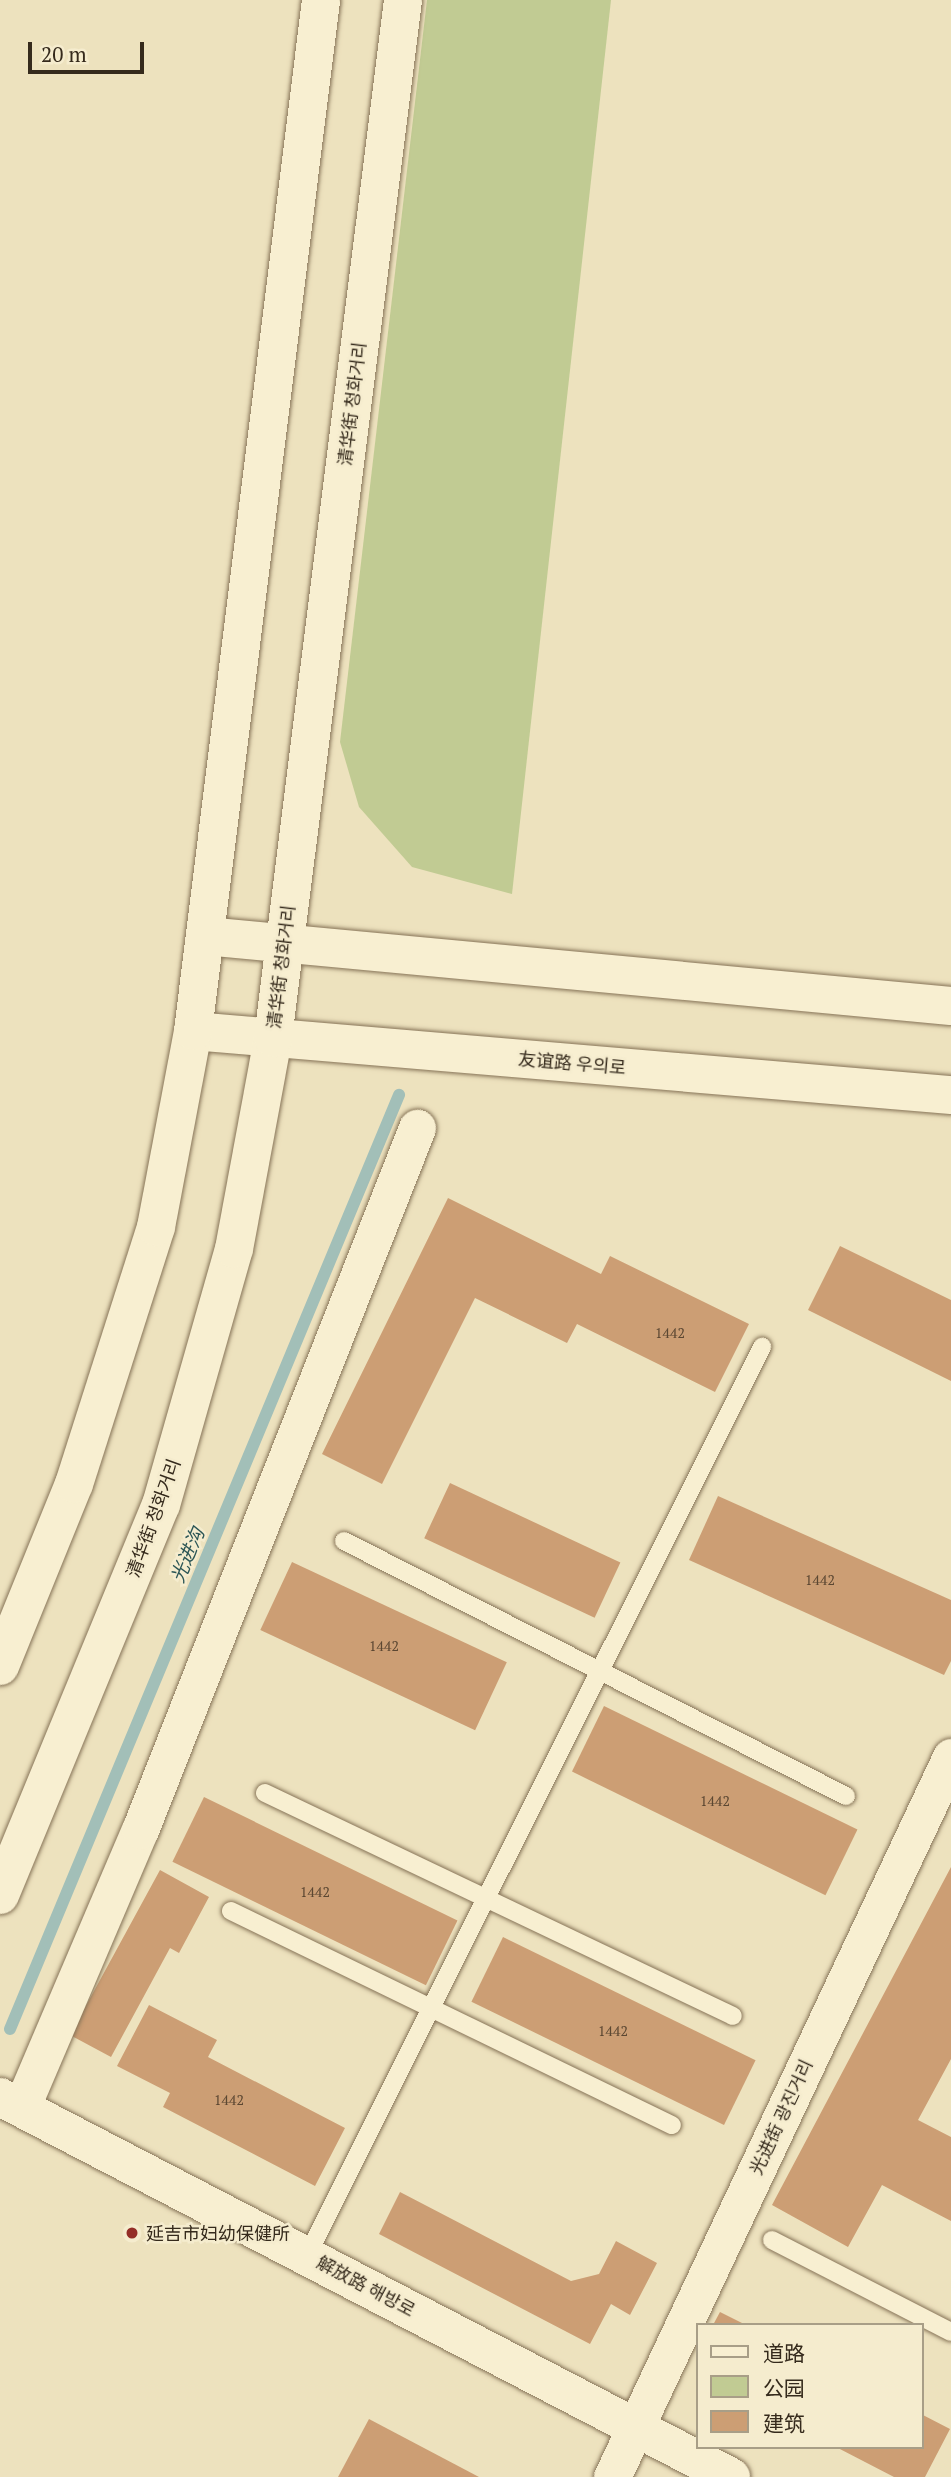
<!DOCTYPE html>
<meta charset="utf-8">
<style>
body{margin:0}
#map{position:relative;width:951px;height:2477px;overflow:hidden;background:#ede2be;font-family:"PT Serif","Noto Sans SC","Noto Sans KR",serif}
div>[style]{position:absolute}
[style*='--x']{left:calc(var(--x)*1px);top:calc(var(--y)*1px);width:calc(var(--w)*1px);rotate:calc(var(--a)*1deg)}
.green>*{inset:0;background:#c1cb93}
.stream>*{height:12px;margin:-6px;padding:0 6px;transform-origin:6px;border-radius:6px;background:#a2bfb8}
.building>*{inset:0;background:#cc9e74;transform-origin:0 0}
.roads{filter:drop-shadow(0 0 2px #867357) drop-shadow(0 0 2px #867357)}
.lane>*{height:18px;margin:-9px;padding:0 9px;transform-origin:9px;border-radius:9px;background:#f8efd1}
.street>*{height:37px;margin:-18.5px;padding:0 18.5px;transform-origin:18.5px;border-radius:18.5px;background:#f8efd1}
.secondary>*{height:38px;margin:-19px;padding:0 19px;transform-origin:19px;border-radius:19px;background:#f8efd1}
.dots>*{width:19px;height:19px;translate:-50% -50%;box-sizing:border-box;border:4px solid #f5ecce;border-radius:50%}
span{translate:-50% -50%;white-space:nowrap;text-align:center;line-height:1.15;-webkit-text-stroke:5px #f5ecce;paint-order:stroke}
.number-label{font-size:14px;color:#5b4732}
.number-label span{-webkit-text-stroke-width:0}
.street-label{font-size:18px;color:#352a1c}
.poi-label{font-size:18px;color:#352a1c}
.left{translate:0 -50%;text-align:left}
.water-label{font-size:19px;color:#2b5555;font-style:italic}
.legend{position:absolute;left:696px;top:2323px;width:228px;height:126px;box-sizing:border-box;background:#f5ecce;border:2px solid #a89e87;margin:0;padding:9px 12px;list-style:none;font-size:21px;color:#352a1c}
.legend li{display:flex;align-items:center;gap:14px;height:35px}
.legend b{width:35px;border:2px solid #a89e87}
.scale{position:absolute;left:28px;top:42px;width:116px;height:32px;box-sizing:border-box;border:4px solid #352a1c;border-top:0;padding-left:9px;font-size:21px;line-height:24px;white-space:nowrap;color:#352a1c;-webkit-text-stroke:5px #f5ecce;paint-order:stroke}
</style>
<div id="map">
<div class="green">
<div style="clip-path:polygon(427px 0,611px 0,512px 894px,412px 867px,359px 807px,340px 742px)"></div>
</div>
<div class="stream">
<div style="--x:10;--y:2029;--w:1012;--a:-67.39"></div>
</div>
<div class="building">
<div style="clip-path:polygon(448px 1198px,601px 1274px,610px 1256px,749px 1324px,715px 1392px,577px 1324px,567px 1343px,475px 1298px,382px 1484px,322px 1454px)"></div>
<div style="clip-path:polygon(840px 1246px,951px 1300px,951px 1381px,808px 1310px)"></div>
<div style="left:450px;top:1483px;width:188px;height:61px;rotate:25deg"></div>
<div style="clip-path:polygon(718px 1496px,951px 1600px,951px 1661px,944px 1675px,689px 1560px)"></div>
<div style="left:292px;top:1562px;width:237px;height:75px;rotate:25deg"></div>
<div style="left:604px;top:1706px;width:282px;height:73px;rotate:26deg"></div>
<div style="left:204px;top:1797px;width:282px;height:72px;rotate:26deg"></div>
<div style="clip-path:polygon(951px 1867px,951px 2059px,918px 2120px,951px 2137px,951px 2221px,882px 2185px,848px 2247px,772px 2205px)"></div>
<div style="clip-path:polygon(160px 1870px,209px 1897px,179px 1953px,170px 1948px,111px 2057px,70px 2035px)"></div>
<div style="left:503px;top:1937px;width:281px;height:72px;rotate:26deg"></div>
<div style="clip-path:polygon(149px 2005px,217px 2040px,208px 2057px,345px 2128px,315px 2186px,163px 2107px,170px 2093px,117px 2066px)"></div>
<div style="clip-path:polygon(400px 2192px,571px 2281px,599px 2274px,616px 2241px,657px 2263px,630px 2315px,611px 2304px,590px 2344px,379px 2234px)"></div>
<div style="clip-path:polygon(720px 2312px,746px 2325px,713px 2325px)"></div>
<div style="clip-path:polygon(921px 2414px,950px 2429px,925px 2477px,894px 2477px,836px 2447px,921px 2447px)"></div>
<div style="clip-path:polygon(369px 2419px,479px 2477px,338px 2477px)"></div>
</div>
<div class="roads">
<div class="lane">
<div style="--x:344;--y:1541;--w:563;--a:26.93"></div>
<div style="--x:265;--y:1793;--w:518;--a:25.48"></div>
<div style="--x:231;--y:1911;--w:490;--a:25.9"></div>
<div style="--x:772;--y:2240;--w:201;--a:27.2"></div>
<div style="--x:307;--y:2256;--w:1017;--a:-63.41"></div>
</div>
<div class="street">
<div style="--x:22;--y:2106;--w:300;--a:-66.9"></div>
<div style="--x:140;--y:1830;--w:755;--a:-68.47"></div>
<div style="--x:612;--y:2477;--w:796;--a:-64.79"></div>
</div>
<div class="secondary">
<div style="--x:205;--y:936;--w:749;--a:5.36"></div>
<div style="--x:193;--y:1031;--w:761;--a:4.83"></div>
<div style="--x:0;--y:1666;--w:196;--a:-67.9"></div>
<div style="--x:74;--y:1484;--w:270;--a:-72.3"></div>
<div style="--x:156;--y:1227;--w:199;--a:-79.3"></div>
<div style="--x:193;--y:1031;--w:1039;--a:-82.92"></div>
<div style="--x:0;--y:1895;--w:422;--a:-67.6"></div>
<div style="--x:161;--y:1505;--w:266;--a:-74.1"></div>
<div style="--x:234;--y:1249;--w:215;--a:-79.5"></div>
<div style="--x:273;--y:1038;--w:1046;--a:-82.86"></div>
<div style="--x:0;--y:2097;--w:824;--a:27.47"></div>
</div>
</div>
<div class="dots">
<div style="left:132px;top:2233px;background:#942e27"></div>
</div>
<div class="number-label">
<span style="left:670px;top:1333px">1442</span>
<span style="left:820px;top:1580px">1442</span>
<span style="left:384px;top:1646px">1442</span>
<span style="left:715px;top:1801px">1442</span>
<span style="left:315px;top:1892px">1442</span>
<span style="left:613px;top:2031px">1442</span>
<span style="left:229px;top:2100px">1442</span>
</div>
<div class="street-label">
<span style="left:352px;top:404px;rotate:-83deg">清华街 청화거리</span>
<span style="left:281px;top:967px;rotate:-83deg">清华街 청화거리</span>
<span style="left:572px;top:1063px;rotate:5deg">友谊路 우의로</span>
<span style="left:153px;top:1518px;rotate:-70deg">清华街 청화거리</span>
<span style="left:781px;top:2117px;rotate:-65deg">光进街 광진거리</span>
<span style="left:366px;top:2286px;rotate:28deg">解放路 해방로</span>
</div>
<div class="poi-label">
<span class="left" style="left:146px;top:2233px">延吉市妇幼保健所</span>
</div>
<div class="water-label">
<span style="left:187px;top:1555px;rotate:-67deg">光进沟</span>
</div>
<ul class="legend">
<li><b style="height:9px;background:#f8efd1"></b>道路</li>
<li><b style="height:19px;background:#c1cb93"></b>公园</li>
<li><b style="height:19px;background:#cc9e74"></b>建筑</li>
</ul>
<div class="scale">20 m</div>
</div>
